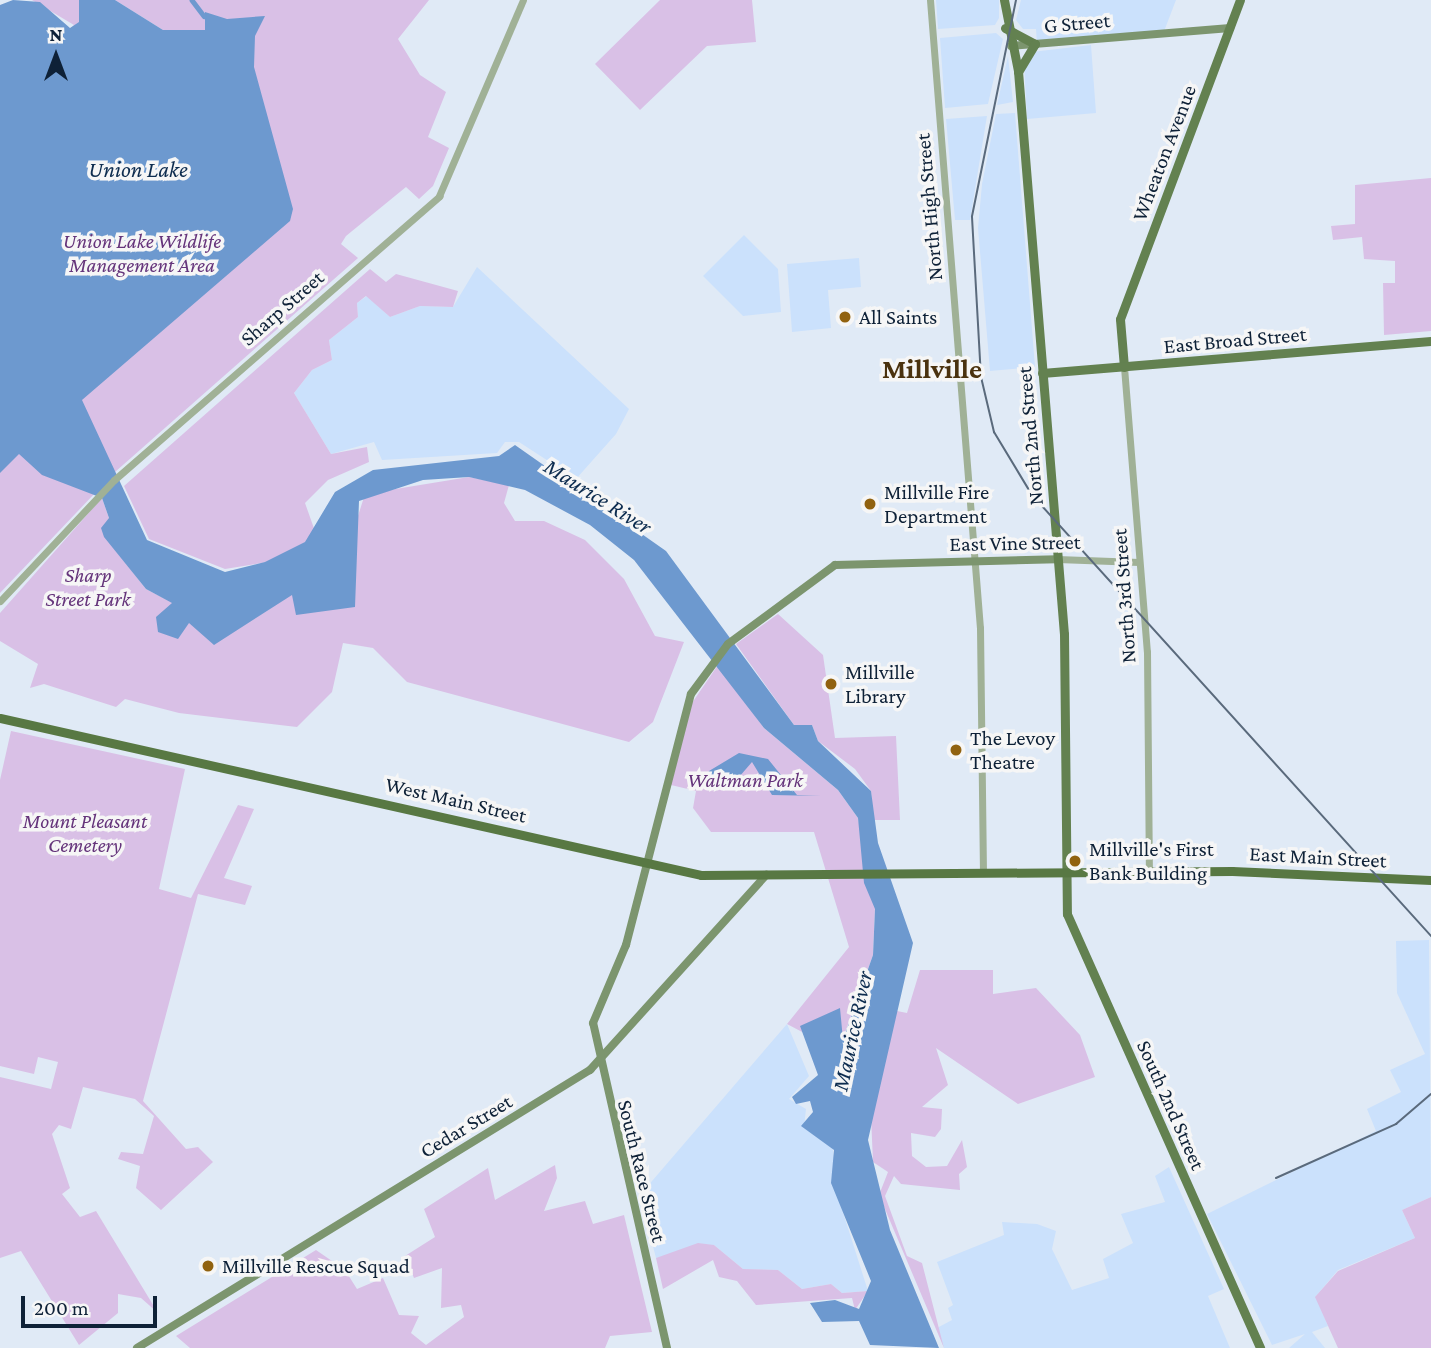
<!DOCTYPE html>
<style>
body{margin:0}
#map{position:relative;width:1431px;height:1348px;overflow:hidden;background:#e0eaf6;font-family:"Crimson Pro",serif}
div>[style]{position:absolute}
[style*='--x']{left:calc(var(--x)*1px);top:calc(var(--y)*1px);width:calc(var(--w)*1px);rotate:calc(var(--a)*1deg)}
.built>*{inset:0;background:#cbe1fc}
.green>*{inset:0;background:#d9c0e6}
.water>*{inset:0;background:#6d99cf}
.canal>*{height:4.5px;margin:-2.25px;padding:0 2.25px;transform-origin:2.25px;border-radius:2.25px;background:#6d99cf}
.tertiary>*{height:7px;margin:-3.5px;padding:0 3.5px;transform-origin:3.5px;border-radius:3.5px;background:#a0b196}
.secondary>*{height:8px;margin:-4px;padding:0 4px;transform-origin:4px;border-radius:4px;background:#7c956e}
.primary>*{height:9px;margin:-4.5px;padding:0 4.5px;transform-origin:4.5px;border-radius:4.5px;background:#638150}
.trunk>*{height:9px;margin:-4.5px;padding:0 4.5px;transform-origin:4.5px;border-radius:4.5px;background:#587843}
.rail>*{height:2px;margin:-1px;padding:0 1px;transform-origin:1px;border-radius:1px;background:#5a6a7c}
.dots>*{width:19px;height:19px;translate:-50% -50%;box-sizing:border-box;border:4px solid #f6f6f6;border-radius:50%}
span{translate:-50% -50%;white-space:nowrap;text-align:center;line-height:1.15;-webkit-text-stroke:7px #f6f6f6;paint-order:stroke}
.street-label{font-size:21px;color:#0e2137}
.park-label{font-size:21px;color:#65347b;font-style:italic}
.poi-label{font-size:21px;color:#0e2137}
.left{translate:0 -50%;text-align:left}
.water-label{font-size:23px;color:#0d2c4f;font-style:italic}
.district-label{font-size:28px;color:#4a320f;font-weight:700}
.north{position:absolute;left:21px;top:21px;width:70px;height:70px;-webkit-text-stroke:5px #f6f6f6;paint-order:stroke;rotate:0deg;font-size:19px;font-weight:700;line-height:28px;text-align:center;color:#0e2137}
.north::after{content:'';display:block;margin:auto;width:24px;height:32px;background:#0e2137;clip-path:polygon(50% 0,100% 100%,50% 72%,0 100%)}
.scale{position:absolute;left:21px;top:1296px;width:136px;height:32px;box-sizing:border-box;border:4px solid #0e2137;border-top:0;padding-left:9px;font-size:21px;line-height:24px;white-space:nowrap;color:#0e2137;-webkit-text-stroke:5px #f6f6f6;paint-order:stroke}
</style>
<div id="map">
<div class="built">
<div style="clip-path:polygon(936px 0,999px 0,999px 18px,995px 25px,938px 29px)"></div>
<div style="clip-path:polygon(1021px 0,1176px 0,1163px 34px,1037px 44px,1036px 29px,1023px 29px,1016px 20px)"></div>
<div style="clip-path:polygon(996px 33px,1003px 39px,988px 104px,945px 108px,940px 38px)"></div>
<div style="clip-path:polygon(1091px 45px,1096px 113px,1027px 119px,1024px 63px,1032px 52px)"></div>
<div style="clip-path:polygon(1008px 56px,1013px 102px,997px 105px)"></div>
<div style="clip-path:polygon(1015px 113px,1035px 367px,990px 371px,978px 228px,982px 184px,996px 114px)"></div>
<div style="clip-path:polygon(987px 116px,970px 220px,955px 220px,946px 119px)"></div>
<div style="clip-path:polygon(744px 235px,778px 269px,781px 312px,743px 316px,703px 276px)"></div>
<div style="clip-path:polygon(859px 258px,861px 287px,828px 290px,831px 328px,792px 332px,787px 264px)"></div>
<div style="clip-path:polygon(477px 267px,629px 409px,616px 434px,576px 479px,519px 442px,505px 442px,497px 453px,382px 460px,374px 442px,331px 454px,294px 393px,312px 370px,332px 360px,329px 340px,358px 317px,357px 303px,367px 296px,390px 317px,420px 306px,453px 307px)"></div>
<div style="clip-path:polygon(1429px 940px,1431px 1197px,1402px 1210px,1415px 1238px,1338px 1270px,1316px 1296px,1328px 1326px,1312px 1332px,1325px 1348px,1289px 1348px,1305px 1334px,1272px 1345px,1207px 1214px,1376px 1131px,1367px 1109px,1401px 1092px,1390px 1070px,1425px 1054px,1397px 993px,1396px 941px)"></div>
<div style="clip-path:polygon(787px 1024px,809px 1076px,789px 1099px,806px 1109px,804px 1127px,832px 1144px,841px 1206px,868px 1291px,842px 1293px,831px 1284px,802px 1289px,778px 1270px,743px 1269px,714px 1245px,656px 1258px,640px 1195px)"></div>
<div style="clip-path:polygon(1169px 1167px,1224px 1289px,1208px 1296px,1230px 1348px,944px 1348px,937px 1328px,952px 1320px,948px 1308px,953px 1305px,937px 1262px,1004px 1235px,1002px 1222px,1037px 1224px,1056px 1231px,1052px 1249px,1072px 1290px,1109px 1278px,1103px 1259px,1133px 1243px,1121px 1214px,1165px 1202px,1155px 1176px)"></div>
</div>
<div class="green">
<div style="clip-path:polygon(32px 0,110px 0,148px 27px,163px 30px,115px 0,429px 0,398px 39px,420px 75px,446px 92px,428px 137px,449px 148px,433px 186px,419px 199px,406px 187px,346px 236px,341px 244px,358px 258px,115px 472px,0 593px,0 22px,69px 30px,74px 25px)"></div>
<div style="clip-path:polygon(660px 0,752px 0,756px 42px,707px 46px,640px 110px,595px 64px)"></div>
<div style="clip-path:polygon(1431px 178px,1431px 331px,1384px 335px,1383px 283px,1395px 283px,1395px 261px,1364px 259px,1362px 237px,1333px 240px,1331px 226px,1355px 224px,1355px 185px)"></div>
<div style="clip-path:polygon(370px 269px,386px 282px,396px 274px,458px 291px,453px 307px,420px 306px,390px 317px,366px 296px,357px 303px,358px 317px,329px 340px,332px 360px,312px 370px,294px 393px,331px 454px,367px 447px,369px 462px,328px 480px,305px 503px,316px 534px,292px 558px,225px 569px,149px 539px,124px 486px)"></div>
<div style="clip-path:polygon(469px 477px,509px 485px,504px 503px,515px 521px,544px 521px,585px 540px,624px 579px,655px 636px,684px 642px,653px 722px,629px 742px,407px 682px,373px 648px,343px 643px,332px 692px,297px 727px,179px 713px,125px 699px,116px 707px,44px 684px,30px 688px,38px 664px,0 641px,0 613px,102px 498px,109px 518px,105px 537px,146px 589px,173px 603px,189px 622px,230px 634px,292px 594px,357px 519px,365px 494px)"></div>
<div style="clip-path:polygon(778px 614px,823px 655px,835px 738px,896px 736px,900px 820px,873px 820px,871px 791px,855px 769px,818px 741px,812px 725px,794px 725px,736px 644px)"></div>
<div style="clip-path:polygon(718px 665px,764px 728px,838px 790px,858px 818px,875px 908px,873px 955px,842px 1041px,823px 1043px,787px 1024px,849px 947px,814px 832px,711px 832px,693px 808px,696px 791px,671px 785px,692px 703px)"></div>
<div style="clip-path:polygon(11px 731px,185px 769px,159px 889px,191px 898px,238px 805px,254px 809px,224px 878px,252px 886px,245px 905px,198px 894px,143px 1101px,186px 1149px,198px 1147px,213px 1162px,161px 1210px,136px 1188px,140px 1166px,118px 1159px,121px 1152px,143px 1154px,154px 1116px,135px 1099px,83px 1087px,71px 1129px,59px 1125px,52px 1134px,70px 1188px,62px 1194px,80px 1217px,96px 1211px,158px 1313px,141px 1298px,118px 1294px,118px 1313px,79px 1345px,21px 1251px,0 1258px,0 1077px,51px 1089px,58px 1062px,38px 1057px,34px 1074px,0 1066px,0 780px)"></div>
<div style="clip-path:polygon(920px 970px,993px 970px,993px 994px,1036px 988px,1080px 1035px,1095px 1077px,1018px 1104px,936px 1048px,948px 1085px,922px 1107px,942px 1109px,941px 1129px,935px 1137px,911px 1133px,912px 1156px,926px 1167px,947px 1166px,962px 1140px,967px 1167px,959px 1174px,960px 1190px,901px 1184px,894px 1176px,885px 1196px,907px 1256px,922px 1263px,944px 1348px,879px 1195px,888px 1172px,873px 1162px,870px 1094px,897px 1011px,907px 1013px)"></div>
<div style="clip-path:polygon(555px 1165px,557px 1178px,544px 1211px,585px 1201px,593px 1224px,624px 1215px,652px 1332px,610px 1336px,605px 1348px,190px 1348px,176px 1336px,316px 1250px,345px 1270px,357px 1289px,383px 1278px,399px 1315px,419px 1316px,411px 1333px,426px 1345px,464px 1317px,461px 1305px,441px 1308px,442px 1268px,414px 1278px,405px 1256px,435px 1237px,424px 1209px,488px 1168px,495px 1200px)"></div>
<div style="clip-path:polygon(1431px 1197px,1431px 1348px,1338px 1348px,1315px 1297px,1338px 1271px,1415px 1238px,1402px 1210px)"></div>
<div style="clip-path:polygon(698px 1243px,714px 1245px,743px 1269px,778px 1270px,802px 1289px,831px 1284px,842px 1293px,868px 1291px,855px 1310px,852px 1298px,756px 1305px,737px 1281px,719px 1277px,713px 1260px,663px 1289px,656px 1258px)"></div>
</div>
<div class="water">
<div style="clip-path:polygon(13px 0,40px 2px,70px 28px,79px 22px,79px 0,115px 0,163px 30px,205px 30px,205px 12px,227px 19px,265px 16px,255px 36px,254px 67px,293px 209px,290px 221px,82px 400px,147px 540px,225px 572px,265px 562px,305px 542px,335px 492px,373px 470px,499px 456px,515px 445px,666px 551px,794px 725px,812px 725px,818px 741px,871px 791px,878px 843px,913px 943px,868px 1140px,890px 1230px,939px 1348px,870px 1345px,859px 1321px,822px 1322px,810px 1303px,835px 1300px,859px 1309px,871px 1281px,831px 1183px,834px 1150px,801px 1126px,813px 1112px,810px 1101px,796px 1104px,792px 1097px,818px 1075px,800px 1026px,840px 1008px,843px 1040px,873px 955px,875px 909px,864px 883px,858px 818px,838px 790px,764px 728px,634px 560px,590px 525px,525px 490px,469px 477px,423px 480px,359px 501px,355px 607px,296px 615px,292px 595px,214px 645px,189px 623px,178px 639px,158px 632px,156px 617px,172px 603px,146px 589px,104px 537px,101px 528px,109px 518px,102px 498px,42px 475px,19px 454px,0 473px,0 5px)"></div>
<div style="clip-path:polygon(739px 753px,768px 759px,797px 795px,821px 796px,772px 795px,752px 762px,733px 784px,705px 783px,709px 771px)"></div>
</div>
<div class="canal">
<div style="--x:192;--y:0;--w:20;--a:53"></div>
</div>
<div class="tertiary">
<div style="--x:930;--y:0;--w:630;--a:85.45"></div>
<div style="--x:980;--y:628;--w:245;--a:89.3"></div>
<div style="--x:1124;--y:367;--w:286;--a:85.4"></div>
<div style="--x:1147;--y:652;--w:219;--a:89.5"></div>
<div style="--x:1057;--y:559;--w:82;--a:2.1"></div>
<div style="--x:0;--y:601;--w:166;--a:-46.7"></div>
<div style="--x:114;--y:480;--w:432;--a:-41.1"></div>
<div style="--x:439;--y:196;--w:213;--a:-66.8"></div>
</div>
<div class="secondary">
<div style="--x:1011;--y:46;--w:220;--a:-4.7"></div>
<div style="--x:137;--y:1348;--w:532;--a:-31.54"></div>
<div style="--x:590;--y:1070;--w:263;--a:-47.9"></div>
<div style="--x:667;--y:1348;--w:333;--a:-102.8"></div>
<div style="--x:593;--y:1023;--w:85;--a:-67.1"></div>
<div style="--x:626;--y:945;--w:259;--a:-75.5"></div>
<div style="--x:691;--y:694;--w:62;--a:-53.5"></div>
<div style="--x:728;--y:644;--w:133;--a:-36.4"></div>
<div style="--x:835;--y:565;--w:222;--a:-1.5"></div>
</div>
<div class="primary">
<div style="--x:1004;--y:0;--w:72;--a:78.8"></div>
<div style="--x:1018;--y:71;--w:565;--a:85.33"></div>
<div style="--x:1064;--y:634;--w:280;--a:89.4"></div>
<div style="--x:1067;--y:914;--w:475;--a:66"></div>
<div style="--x:1005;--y:28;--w:34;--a:28"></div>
<div style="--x:1018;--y:72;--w:33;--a:-59"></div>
<div style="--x:1124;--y:367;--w:48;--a:-94.8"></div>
<div style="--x:1120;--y:319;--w:341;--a:-69.4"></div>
<div style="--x:1042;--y:373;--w:390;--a:-4.7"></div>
</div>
<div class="trunk">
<div style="--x:0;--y:718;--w:718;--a:12.62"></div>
<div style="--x:701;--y:875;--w:531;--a:-0.43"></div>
<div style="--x:1232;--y:871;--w:199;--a:2.6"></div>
</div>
<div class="rail">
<div style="--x:1016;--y:0;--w:221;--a:101.5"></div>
<div style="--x:972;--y:217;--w:160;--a:86.8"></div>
<div style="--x:981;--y:377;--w:57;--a:76.7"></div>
<div style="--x:994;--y:432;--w:74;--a:58.9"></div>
<div style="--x:1032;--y:495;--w:595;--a:47.86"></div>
<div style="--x:1276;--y:1178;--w:132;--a:-24.2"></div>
<div style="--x:1396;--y:1124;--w:46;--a:-40.6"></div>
</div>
<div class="dots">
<div style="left:845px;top:317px;background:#91620f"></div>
<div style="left:870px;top:504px;background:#91620f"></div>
<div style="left:831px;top:684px;background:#91620f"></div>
<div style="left:956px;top:750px;background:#91620f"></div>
<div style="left:1075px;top:861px;background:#91620f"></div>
<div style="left:208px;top:1266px;background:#91620f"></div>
</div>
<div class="street-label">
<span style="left:1077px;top:23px;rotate:-5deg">G Street</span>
<span style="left:1164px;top:153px;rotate:-69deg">Wheaton Avenue</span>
<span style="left:929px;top:207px;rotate:-95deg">North High Street</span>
<span style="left:282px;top:308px;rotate:-41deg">Sharp Street</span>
<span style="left:1235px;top:340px;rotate:-5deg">East Broad Street</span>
<span style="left:1030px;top:436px;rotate:-95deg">North 2nd Street</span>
<span style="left:1015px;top:543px;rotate:-1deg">East Vine Street</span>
<span style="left:1124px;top:596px;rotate:-94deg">North 3rd Street</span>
<span style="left:456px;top:800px;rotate:13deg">West Main Street</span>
<span style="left:1318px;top:857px;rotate:3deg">East Main Street</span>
<span style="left:1171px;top:1105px;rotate:66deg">South 2nd Street</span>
<span style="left:466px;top:1126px;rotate:-31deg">Cedar Street</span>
<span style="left:642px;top:1171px;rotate:76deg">South Race Street</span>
</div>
<div class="park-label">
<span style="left:142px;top:253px">Union Lake Wildlife<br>Management Area</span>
<span style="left:88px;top:587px">Sharp<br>Street Park</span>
<span style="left:745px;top:780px">Waltman Park</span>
<span style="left:85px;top:833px">Mount Pleasant<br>Cemetery</span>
</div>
<div class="poi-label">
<span class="left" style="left:859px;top:317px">All Saints</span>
<span class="left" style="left:884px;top:504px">Millville Fire<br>Department</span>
<span class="left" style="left:845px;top:684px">Millville<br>Library</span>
<span class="left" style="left:970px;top:750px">The Levoy<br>Theatre</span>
<span class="left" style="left:1089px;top:861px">Millville's First<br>Bank Building</span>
<span class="left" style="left:222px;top:1266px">Millville Rescue Squad</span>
</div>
<div class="water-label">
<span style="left:138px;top:169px">Union Lake</span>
<span style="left:598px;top:496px;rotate:32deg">Maurice River</span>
<span style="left:852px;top:1031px;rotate:-78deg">Maurice River</span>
</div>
<div class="district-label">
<span style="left:932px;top:369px">Millville</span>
</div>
<div class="north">N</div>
<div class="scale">200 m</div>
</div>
